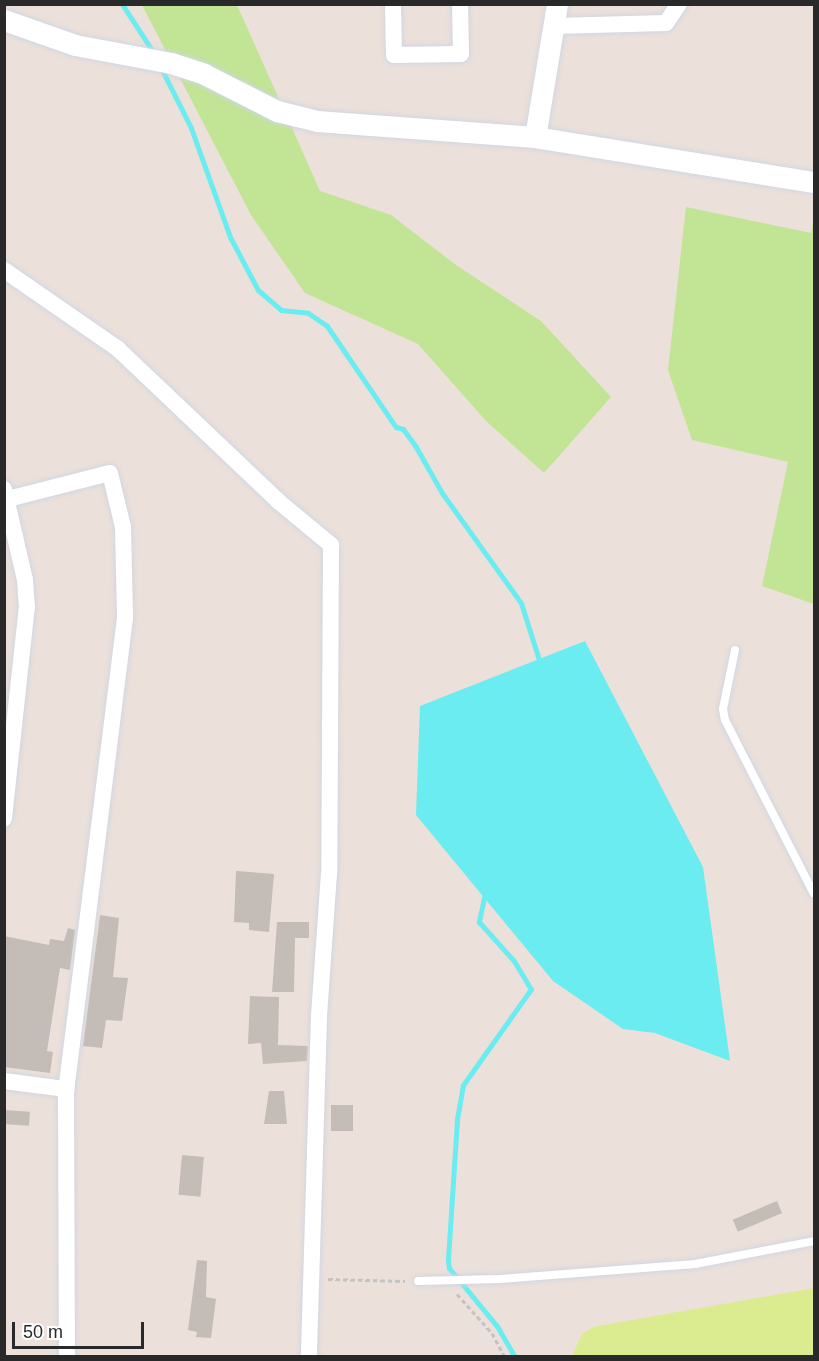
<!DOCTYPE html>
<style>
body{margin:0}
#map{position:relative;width:819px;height:1361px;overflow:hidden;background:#ece0da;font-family:Arial,sans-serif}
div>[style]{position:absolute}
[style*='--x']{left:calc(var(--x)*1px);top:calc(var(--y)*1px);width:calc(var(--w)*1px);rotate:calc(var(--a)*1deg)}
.green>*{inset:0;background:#c2e495}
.pitch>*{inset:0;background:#daeb90}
.water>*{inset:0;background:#6aecf0}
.stream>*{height:5px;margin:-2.5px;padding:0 2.5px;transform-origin:2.5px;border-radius:2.5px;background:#6aecf0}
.building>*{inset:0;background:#c4bcb6;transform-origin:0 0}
.path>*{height:3px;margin-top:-1.5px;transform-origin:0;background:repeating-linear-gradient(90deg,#c3c3c3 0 4.5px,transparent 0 7.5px)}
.roads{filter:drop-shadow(0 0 2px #cfd7e2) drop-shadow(0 0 2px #cfd7e2)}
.service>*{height:8px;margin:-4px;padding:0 4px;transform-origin:4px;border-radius:4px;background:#fff}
.minor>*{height:16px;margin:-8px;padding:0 8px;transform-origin:8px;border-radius:8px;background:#fff}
.tertiary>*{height:21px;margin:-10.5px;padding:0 10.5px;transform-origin:10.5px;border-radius:10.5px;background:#fff}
span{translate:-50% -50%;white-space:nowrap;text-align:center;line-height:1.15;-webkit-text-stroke:6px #fff;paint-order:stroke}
.frame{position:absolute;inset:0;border:6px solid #292929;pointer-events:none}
.scale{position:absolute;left:12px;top:1322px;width:132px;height:27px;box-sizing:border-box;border:3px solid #292929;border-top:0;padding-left:8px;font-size:18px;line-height:21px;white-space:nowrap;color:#292929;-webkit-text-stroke:4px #fff;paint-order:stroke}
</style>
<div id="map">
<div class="green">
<div style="clip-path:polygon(142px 5px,237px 5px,320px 191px,391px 215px,456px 265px,541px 321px,611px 397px,544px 473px,486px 421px,418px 344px,305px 293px,251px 215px)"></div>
<div style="clip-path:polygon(686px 207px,811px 233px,814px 216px,814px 604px,762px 586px,788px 462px,692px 440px,668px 370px)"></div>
</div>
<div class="pitch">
<div style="clip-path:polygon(814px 1288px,814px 1356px,572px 1356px,582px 1334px,593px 1327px)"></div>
</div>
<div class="water">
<div style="clip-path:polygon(585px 641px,703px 867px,730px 1061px,655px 1033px,623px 1029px,553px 981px,416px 815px,420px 706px)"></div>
</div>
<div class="stream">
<div style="--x:122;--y:4;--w:61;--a:57.1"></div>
<div style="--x:160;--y:66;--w:69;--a:63.4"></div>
<div style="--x:191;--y:128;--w:116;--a:70.3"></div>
<div style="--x:230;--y:237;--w:60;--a:62.2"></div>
<div style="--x:258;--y:290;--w:30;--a:41"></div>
<div style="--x:281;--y:310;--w:27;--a:6"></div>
<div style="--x:308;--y:313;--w:23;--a:34"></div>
<div style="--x:327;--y:326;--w:122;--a:55.7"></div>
<div style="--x:396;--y:427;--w:7;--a:16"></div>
<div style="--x:403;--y:429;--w:22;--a:54"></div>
<div style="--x:416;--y:447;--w:53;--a:60.5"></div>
<div style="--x:442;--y:493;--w:135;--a:54.3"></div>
<div style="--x:521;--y:603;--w:66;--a:72.4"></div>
<div style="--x:485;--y:893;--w:30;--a:102"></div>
<div style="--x:479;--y:922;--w:52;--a:48.1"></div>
<div style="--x:514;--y:961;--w:33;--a:59"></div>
<div style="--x:531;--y:989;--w:118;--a:125.3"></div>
<div style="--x:463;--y:1085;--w:36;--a:100"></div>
<div style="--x:457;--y:1120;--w:139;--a:93.7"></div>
<div style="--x:448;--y:1259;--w:9;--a:84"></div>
<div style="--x:449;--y:1268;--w:75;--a:50.4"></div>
<div style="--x:497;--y:1326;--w:34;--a:60"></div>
</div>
<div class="building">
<div style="clip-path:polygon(236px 871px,274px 874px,269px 932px,249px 930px,249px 923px,234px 922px)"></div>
<div style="clip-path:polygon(100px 915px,119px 918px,113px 977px,128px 978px,122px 1021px,106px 1020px,102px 1048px,83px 1046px)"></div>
<div style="clip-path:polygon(277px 922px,309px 922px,309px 938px,295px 938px,294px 992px,272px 992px)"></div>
<div style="clip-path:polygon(68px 928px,75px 930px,70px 970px,60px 968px,47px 1051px,53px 1052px,50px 1073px,4px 1067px,4px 936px,49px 945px,50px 939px,64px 941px)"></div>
<div style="clip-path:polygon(250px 996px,279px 997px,278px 1045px,308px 1046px,307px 1061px,263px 1064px,261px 1043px,248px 1044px)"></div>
<div style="clip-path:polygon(269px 1091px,284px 1091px,287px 1124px,264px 1124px)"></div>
<div style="left:331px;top:1105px;width:22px;height:26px"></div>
<div style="left:4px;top:1110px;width:26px;height:14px;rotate:4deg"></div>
<div style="left:182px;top:1155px;width:22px;height:40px;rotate:5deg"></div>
<div style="left:777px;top:1201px;width:13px;height:48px;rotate:67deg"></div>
<div style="clip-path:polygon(197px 1260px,207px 1261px,206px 1297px,216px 1299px,211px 1338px,196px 1337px,197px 1332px,188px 1330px)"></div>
</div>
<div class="path">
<div style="--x:328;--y:1279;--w:77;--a:1.5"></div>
<div style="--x:457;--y:1294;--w:52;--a:48.1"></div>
<div style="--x:492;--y:1333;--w:26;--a:62"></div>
</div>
<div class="roads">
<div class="service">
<div style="--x:735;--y:650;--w:60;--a:101.5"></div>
<div style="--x:723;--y:709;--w:11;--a:80"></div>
<div style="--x:725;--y:720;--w:195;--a:62.9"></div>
<div style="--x:418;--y:1281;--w:82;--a:-1.4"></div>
<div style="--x:500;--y:1279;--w:196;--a:-4.4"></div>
<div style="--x:695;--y:1264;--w:121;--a:-10.9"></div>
</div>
<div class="minor">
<div style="--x:393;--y:4;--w:51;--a:88.9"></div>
<div style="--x:394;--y:55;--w:67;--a:-0.9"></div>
<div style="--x:461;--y:54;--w:50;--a:-91.1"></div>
<div style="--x:554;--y:26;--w:112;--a:-1.5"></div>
<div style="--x:666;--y:23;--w:23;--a:-56"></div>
<div style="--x:4;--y:270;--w:139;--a:34.7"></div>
<div style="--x:118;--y:349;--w:221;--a:43.5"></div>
<div style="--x:278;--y:501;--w:69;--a:39.7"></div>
<div style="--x:331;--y:545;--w:328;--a:90.3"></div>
<div style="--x:329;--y:873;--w:143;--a:94"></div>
<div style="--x:319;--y:1016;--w:340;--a:91.7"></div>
<div style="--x:4;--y:489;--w:93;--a:77"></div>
<div style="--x:25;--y:580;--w:26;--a:86"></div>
<div style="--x:27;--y:606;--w:214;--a:96.2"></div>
<div style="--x:4;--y:500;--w:109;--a:-14.3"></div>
<div style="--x:110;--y:473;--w:56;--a:76.5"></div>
<div style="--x:123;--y:527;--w:91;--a:88.7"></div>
<div style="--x:125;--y:618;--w:475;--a:97.1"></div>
<div style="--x:66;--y:1089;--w:267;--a:89.8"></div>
<div style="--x:4;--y:1081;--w:63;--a:7.4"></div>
</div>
<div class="tertiary">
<div style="--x:4;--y:20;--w:75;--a:19.4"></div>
<div style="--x:75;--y:45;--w:98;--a:10.6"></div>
<div style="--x:171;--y:63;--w:35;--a:18"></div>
<div style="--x:204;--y:74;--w:82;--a:26.9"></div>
<div style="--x:277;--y:111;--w:41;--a:14"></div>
<div style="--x:317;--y:121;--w:219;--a:4.2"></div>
<div style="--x:535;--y:137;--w:283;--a:9.2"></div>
<div style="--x:535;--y:137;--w:135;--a:-80.6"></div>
</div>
</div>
<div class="frame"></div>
<div class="scale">50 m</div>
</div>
